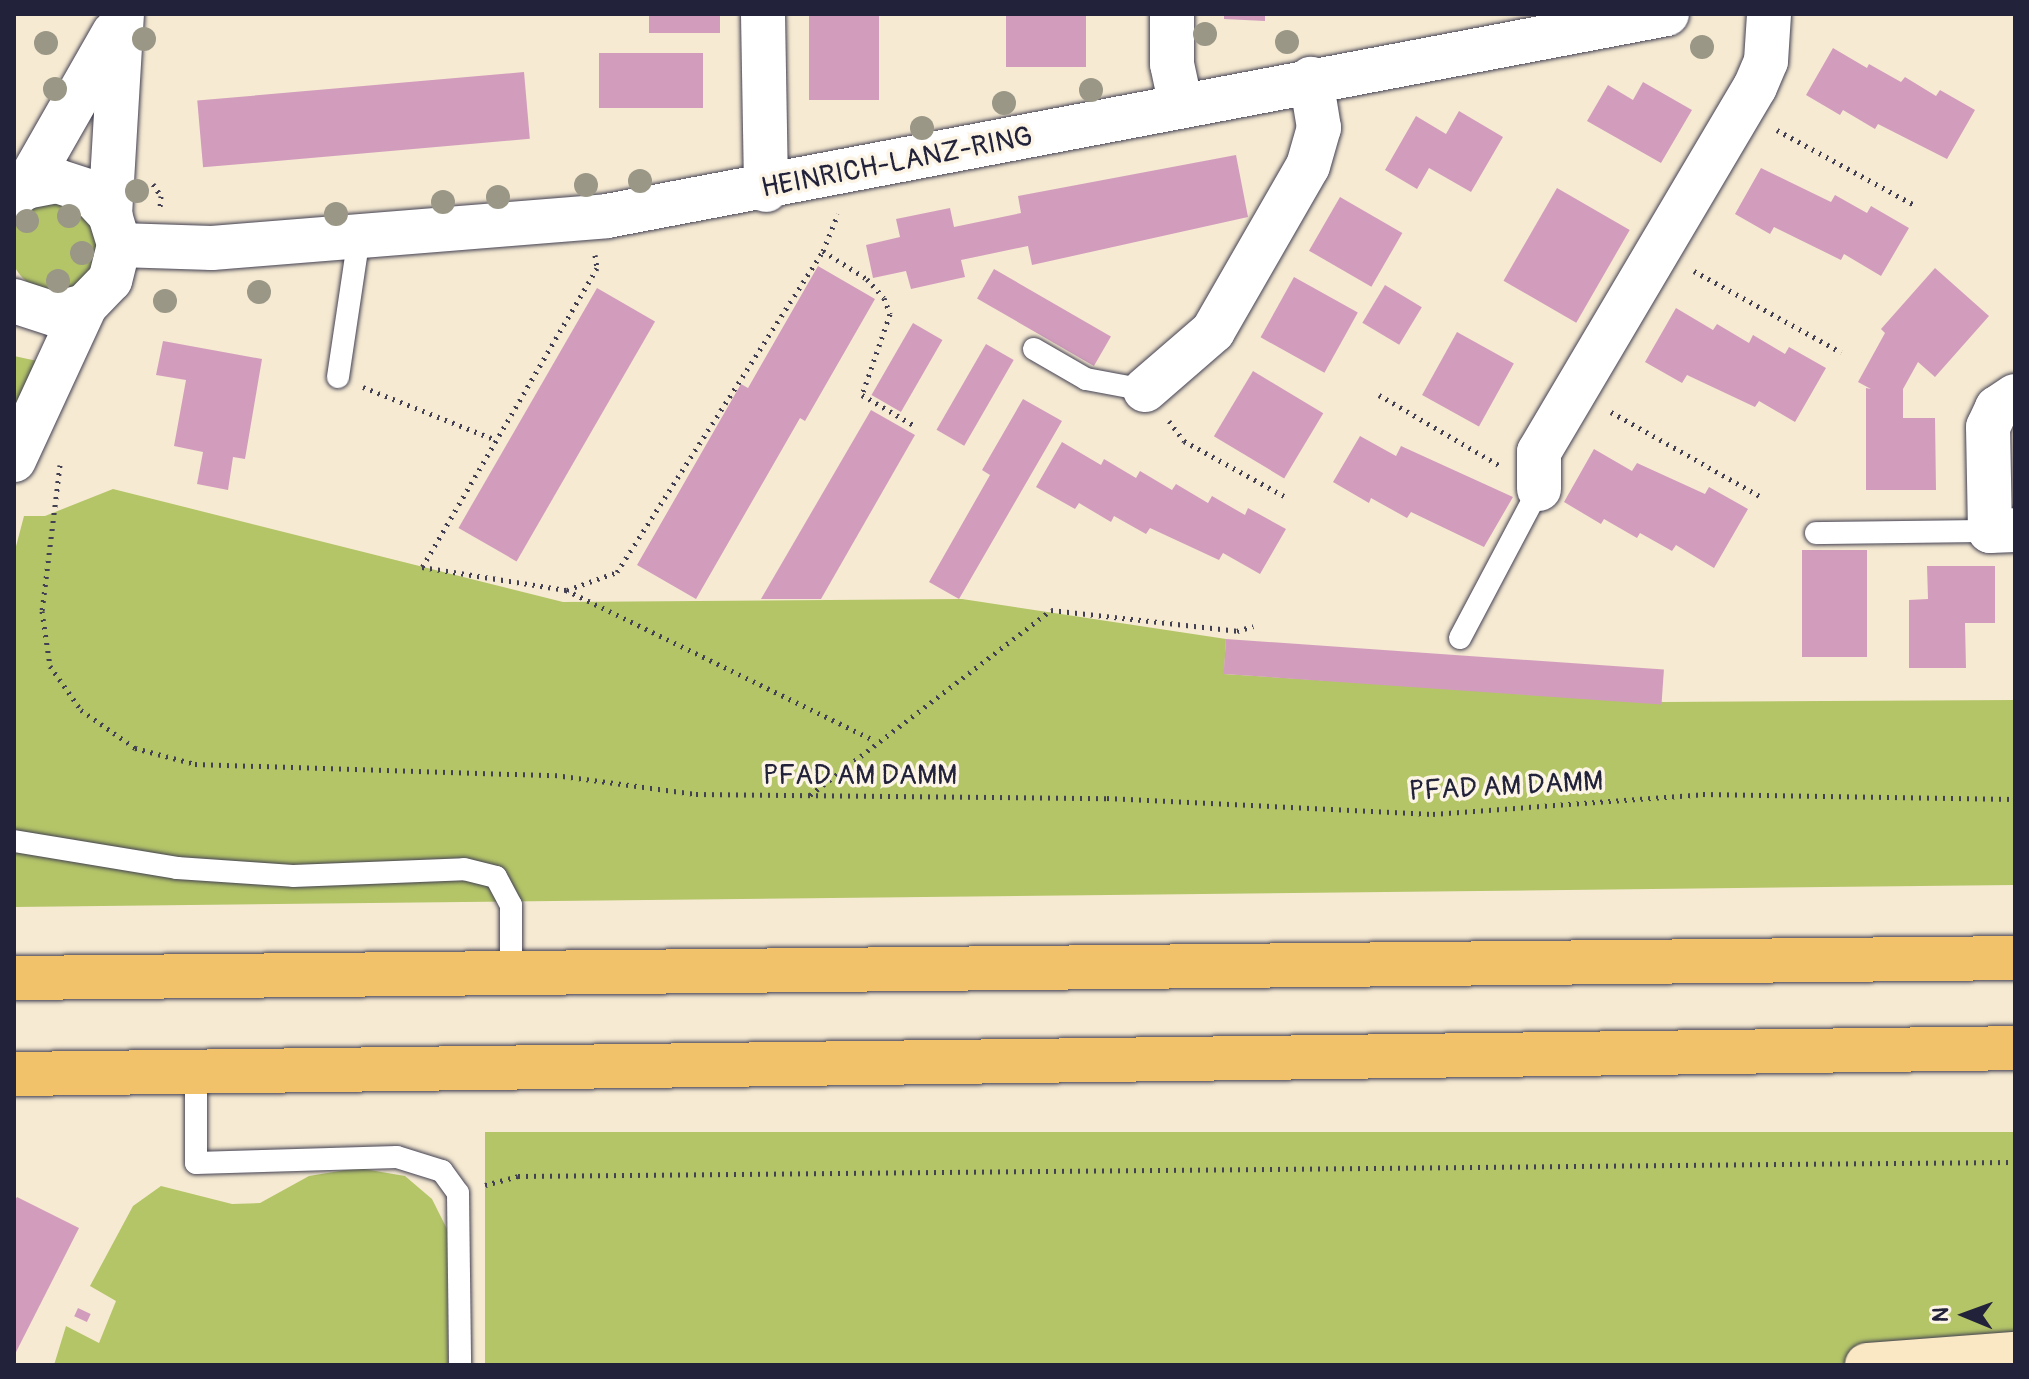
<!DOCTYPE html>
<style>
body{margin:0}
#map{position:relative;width:2029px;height:1379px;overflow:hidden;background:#f6ead2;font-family:Pangolin,sans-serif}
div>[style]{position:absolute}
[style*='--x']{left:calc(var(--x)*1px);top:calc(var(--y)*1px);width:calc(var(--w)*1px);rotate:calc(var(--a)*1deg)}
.green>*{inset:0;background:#b4c568;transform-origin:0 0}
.round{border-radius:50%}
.building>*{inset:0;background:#d29dbd;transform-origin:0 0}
.path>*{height:5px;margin-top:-2.5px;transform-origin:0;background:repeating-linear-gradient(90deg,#424052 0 2px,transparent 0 8px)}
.roads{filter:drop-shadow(0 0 2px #424052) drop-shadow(0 0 2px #424052)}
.service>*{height:22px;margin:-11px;padding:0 11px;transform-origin:11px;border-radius:11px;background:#fff}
.minor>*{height:44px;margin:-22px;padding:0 22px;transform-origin:22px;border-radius:22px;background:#fff}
.tertiary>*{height:44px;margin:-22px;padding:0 22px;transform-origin:22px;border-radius:22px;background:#fff}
.secondary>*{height:44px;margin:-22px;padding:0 22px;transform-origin:22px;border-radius:22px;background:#fae7c3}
.motorway>*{height:44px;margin:-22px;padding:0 22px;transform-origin:22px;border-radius:22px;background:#f2c26a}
.trees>*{width:24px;height:24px;margin:-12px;border-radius:50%;background:#9a9786}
span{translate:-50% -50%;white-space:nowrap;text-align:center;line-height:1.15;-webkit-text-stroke:7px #fcf5e5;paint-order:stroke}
.street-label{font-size:28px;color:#22223b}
.frame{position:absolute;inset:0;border:16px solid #22223b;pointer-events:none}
.north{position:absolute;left:1925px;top:1275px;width:80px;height:80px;-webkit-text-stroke:6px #fcf5e5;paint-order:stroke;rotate:271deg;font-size:22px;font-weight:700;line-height:32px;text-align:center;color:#22223b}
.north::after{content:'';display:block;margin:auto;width:28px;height:36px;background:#22223b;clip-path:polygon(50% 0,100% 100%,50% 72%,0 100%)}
</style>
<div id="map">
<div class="green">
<div class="round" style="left:10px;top:203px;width:88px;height:88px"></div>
<div style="clip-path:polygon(14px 356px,42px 362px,14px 426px)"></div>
<div style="clip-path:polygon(113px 489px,563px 602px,962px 599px,1226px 639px,1224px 674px,1664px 702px,2015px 700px,2015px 885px,14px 907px,14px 554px,24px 516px,45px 516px)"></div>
<div style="left:2015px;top:1132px;width:233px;height:1530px;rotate:90deg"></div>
<div style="clip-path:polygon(358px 1168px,405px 1176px,432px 1199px,447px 1229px,448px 1365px,54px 1365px,66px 1326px,99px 1343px,116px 1301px,90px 1286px,133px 1206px,161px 1186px,232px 1204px,260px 1203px,309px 1176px)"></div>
</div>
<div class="building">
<div style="left:649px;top:14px;width:71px;height:19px"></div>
<div style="left:809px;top:14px;width:70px;height:86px"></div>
<div style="left:1006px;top:14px;width:80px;height:53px"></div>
<div style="clip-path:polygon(1224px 14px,1265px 14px,1265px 21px,1224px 19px)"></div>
<div style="clip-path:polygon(1833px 48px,1867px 68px,1869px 64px,1901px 82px,1905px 77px,1936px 96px,1940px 90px,1975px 110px,1947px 159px,1878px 124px,1875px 129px,1843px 110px,1840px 115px,1806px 95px)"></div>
<div style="left:599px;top:53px;width:104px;height:55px"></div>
<div style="left:524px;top:72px;width:67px;height:328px;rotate:85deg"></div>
<div style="clip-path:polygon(1643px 82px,1692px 110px,1661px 163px,1587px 121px,1608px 85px,1633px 100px)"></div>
<div style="clip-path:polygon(1459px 111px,1503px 137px,1471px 192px,1429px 168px,1417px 189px,1385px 170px,1416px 116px,1446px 134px)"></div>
<div style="clip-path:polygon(1236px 155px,1248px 217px,1032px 265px,1028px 246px,961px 260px,965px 277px,911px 289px,906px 271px,873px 278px,866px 245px,900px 237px,896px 219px,950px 208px,954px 227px,1021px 213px,1018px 196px)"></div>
<div style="clip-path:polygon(1761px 168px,1831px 202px,1835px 195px,1867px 213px,1871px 206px,1909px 228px,1881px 276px,1844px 254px,1841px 260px,1774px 227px,1770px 234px,1735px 214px)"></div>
<div style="left:1557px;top:188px;width:84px;height:107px;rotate:30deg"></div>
<div style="left:1340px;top:197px;width:72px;height:62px;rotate:30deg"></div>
<div style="clip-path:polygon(818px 266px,875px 299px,805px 421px,800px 418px,696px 599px,637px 565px,741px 384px,748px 388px)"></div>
<div style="clip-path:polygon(1935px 268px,1989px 316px,1935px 377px,1918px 362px,1903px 389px,1903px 418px,1935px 418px,1936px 490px,1866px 490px,1866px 388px,1871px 389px,1858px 382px,1885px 333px,1881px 329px)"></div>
<div style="left:994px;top:269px;width:135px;height:34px;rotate:30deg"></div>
<div style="left:1294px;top:277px;width:73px;height:69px;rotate:29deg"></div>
<div style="left:1385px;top:285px;width:43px;height:44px;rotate:31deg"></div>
<div style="left:597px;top:288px;width:67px;height:277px;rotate:30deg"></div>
<div style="clip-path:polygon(1676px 308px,1713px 330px,1717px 324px,1749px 343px,1753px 335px,1785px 354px,1789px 347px,1826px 368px,1795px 422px,1759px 401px,1755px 407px,1687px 375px,1682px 383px,1645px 362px)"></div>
<div style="left:913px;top:323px;width:34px;height:83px;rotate:30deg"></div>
<div style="left:1457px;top:332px;width:65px;height:72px;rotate:29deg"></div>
<div style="clip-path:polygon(163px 341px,262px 359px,245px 459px,233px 457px,228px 490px,197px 484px,203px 452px,174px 446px,186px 380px,156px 375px)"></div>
<div style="left:986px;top:344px;width:32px;height:99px;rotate:30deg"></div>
<div style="left:1253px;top:371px;width:82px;height:76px;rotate:31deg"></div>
<div style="clip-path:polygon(1023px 399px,1062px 421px,959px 599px,929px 582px,990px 475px,982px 470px)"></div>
<div style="clip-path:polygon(871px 410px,915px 435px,821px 599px,761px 599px)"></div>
<div style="clip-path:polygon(1360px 436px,1396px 456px,1401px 446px,1513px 497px,1484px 547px,1411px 512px,1407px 518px,1371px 498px,1369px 503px,1333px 482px)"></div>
<div style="clip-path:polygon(1062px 442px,1101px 465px,1104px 459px,1136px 478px,1140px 471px,1172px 490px,1176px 484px,1208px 503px,1212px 496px,1245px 515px,1248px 508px,1286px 529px,1260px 574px,1223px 553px,1219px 560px,1150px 528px,1146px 534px,1114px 516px,1111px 522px,1079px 503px,1075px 509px,1036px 487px)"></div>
<div style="clip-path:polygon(1594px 449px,1632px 471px,1637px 463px,1705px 494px,1709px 487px,1748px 509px,1714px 568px,1676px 545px,1672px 551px,1640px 533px,1637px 538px,1604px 519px,1601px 524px,1564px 502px)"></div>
<div style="left:1802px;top:550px;width:65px;height:107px"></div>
<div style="clip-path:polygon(1927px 566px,1995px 566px,1995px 623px,1965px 623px,1966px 668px,1909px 668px,1909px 600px,1928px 599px)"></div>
<div style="left:1226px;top:639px;width:439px;height:35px;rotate:4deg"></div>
<div style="clip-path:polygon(17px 1197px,79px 1228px,14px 1356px,14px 1202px)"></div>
<div style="left:78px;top:1308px;width:14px;height:9px;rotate:25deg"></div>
</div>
<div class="path">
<div style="--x:1777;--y:130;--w:155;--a:28.6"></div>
<div style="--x:153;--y:184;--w:14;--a:56"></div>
<div style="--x:161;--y:196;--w:12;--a:95"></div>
<div style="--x:823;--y:251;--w:52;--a:32.5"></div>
<div style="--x:867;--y:279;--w:25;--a:48"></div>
<div style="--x:884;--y:298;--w:17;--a:69"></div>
<div style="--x:890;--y:314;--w:86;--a:109.1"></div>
<div style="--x:862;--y:395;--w:61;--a:30.3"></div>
<div style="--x:595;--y:255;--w:13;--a:81"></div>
<div style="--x:597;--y:268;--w:346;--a:120.3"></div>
<div style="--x:422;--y:567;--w:146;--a:9.1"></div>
<div style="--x:566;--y:590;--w:344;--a:26"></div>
<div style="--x:1694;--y:271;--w:168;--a:28.9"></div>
<div style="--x:363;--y:387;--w:143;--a:21.7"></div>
<div style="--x:1379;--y:395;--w:139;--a:30.3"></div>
<div style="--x:1611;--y:412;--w:172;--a:29.5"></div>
<div style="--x:1169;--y:421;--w:25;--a:53"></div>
<div style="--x:1184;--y:441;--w:114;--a:28.8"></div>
<div style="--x:60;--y:465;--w:147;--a:97"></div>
<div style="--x:42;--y:611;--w:56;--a:81.7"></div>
<div style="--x:50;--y:666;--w:54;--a:54.8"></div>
<div style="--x:81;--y:710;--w:66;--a:35.1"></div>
<div style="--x:135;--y:748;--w:62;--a:14.9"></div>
<div style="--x:195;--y:764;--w:360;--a:1.8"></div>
<div style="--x:555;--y:775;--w:142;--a:7.7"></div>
<div style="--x:696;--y:794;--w:411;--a:0.6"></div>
<div style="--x:1107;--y:798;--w:326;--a:2.8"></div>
<div style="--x:1433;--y:814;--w:271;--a:-4.2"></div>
<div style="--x:1703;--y:794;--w:312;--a:0.9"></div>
<div style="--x:567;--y:590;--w:53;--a:-19.8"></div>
<div style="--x:617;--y:572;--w:381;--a:-57.3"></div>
<div style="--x:823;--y:251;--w:40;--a:-68"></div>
<div style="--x:810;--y:795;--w:304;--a:-37.5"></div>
<div style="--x:1051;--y:610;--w:187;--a:6.4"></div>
<div style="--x:1237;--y:631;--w:17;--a:-17"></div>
<div style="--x:485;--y:1185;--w:34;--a:-15"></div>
<div style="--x:518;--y:1176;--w:1497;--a:-0.54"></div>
</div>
<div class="roads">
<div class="service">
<div style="--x:1034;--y:349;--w:60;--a:30"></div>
<div style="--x:1086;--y:379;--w:60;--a:10.6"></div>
<div style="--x:338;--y:377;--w:142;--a:-81.5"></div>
<div style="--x:1816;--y:533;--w:174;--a:-0.7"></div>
<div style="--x:1460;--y:638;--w:169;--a:-62.1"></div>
<div style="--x:14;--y:841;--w:165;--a:9.4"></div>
<div style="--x:177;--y:868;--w:116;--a:3.9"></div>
<div style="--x:293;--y:876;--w:171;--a:-2.3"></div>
<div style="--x:464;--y:869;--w:33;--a:14"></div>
<div style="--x:496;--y:877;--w:32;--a:62"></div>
<div style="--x:511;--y:905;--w:70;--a:90"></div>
<div style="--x:196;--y:1070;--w:93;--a:90"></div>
<div style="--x:196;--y:1163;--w:201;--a:-1.7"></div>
<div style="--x:397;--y:1157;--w:47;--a:17.3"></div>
<div style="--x:442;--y:1171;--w:27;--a:54"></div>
<div style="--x:458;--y:1193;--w:172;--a:89.3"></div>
</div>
<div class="minor">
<div style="--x:763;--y:14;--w:176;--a:89"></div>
<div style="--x:1172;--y:14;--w:50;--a:90"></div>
<div style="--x:1172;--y:64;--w:43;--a:77.9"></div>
<div style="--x:1145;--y:390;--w:90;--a:-40.9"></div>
<div style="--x:1213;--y:331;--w:190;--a:-60.1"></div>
<div style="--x:1308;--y:166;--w:40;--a:-74"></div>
<div style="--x:1319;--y:128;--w:50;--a:-99.3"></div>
<div style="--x:2015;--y:396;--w:22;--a:146"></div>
<div style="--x:1997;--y:408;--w:21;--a:115"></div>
<div style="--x:1988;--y:427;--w:104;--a:88.9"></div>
<div style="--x:1990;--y:531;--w:25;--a:-2"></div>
<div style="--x:1539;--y:489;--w:37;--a:-90"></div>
<div style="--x:1539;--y:452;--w:424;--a:-59.4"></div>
<div style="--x:1755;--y:87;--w:28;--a:-67"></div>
<div style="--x:1766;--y:61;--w:47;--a:-86.3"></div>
</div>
<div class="tertiary">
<div style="--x:26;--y:187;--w:177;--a:-60.3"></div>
<div style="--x:14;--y:195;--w:14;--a:-34"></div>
<div style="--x:26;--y:187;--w:32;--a:-11"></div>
<div style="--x:57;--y:181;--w:33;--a:18"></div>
<div style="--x:88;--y:191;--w:33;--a:47"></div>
<div style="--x:110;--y:215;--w:31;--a:73"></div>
<div style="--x:119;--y:245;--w:36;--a:104"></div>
<div style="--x:110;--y:280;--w:36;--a:134"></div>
<div style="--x:85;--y:306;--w:32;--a:166"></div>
<div style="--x:54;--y:314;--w:42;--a:-162"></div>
<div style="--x:110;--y:215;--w:201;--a:-86.6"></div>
<div style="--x:119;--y:245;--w:93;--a:1.8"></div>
<div style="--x:212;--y:248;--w:396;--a:-4.6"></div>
<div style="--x:607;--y:216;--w:1079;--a:-10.79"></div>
<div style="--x:14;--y:460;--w:170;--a:-65.2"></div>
</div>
<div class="secondary">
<div style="--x:1867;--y:1365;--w:148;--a:-4.3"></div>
</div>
<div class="motorway">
<div style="--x:14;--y:978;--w:2001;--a:-0.57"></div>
<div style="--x:14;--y:1074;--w:2001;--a:-0.74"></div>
</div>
</div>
<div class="trees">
<div style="left:1205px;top:34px"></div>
<div style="left:144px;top:39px"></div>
<div style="left:1287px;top:42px"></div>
<div style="left:46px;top:43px"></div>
<div style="left:1702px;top:47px"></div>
<div style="left:55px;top:89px"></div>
<div style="left:1091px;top:90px"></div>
<div style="left:1004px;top:103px"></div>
<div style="left:922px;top:128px"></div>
<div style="left:640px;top:181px"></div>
<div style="left:586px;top:185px"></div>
<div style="left:137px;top:191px"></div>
<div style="left:498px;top:197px"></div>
<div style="left:443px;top:202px"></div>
<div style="left:336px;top:214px"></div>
<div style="left:69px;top:216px"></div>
<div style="left:27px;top:221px"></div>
<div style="left:82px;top:253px"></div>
<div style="left:58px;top:281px"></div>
<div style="left:259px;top:292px"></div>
<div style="left:165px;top:301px"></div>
</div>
<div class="street-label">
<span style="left:897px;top:163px;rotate:-11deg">HEINRICH-LANZ-RING</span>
<span style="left:860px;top:776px">PFAD AM DAMM</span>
<span style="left:1506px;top:787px;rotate:-3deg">PFAD AM DAMM</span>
</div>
<div class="frame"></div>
<div class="north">N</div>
</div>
